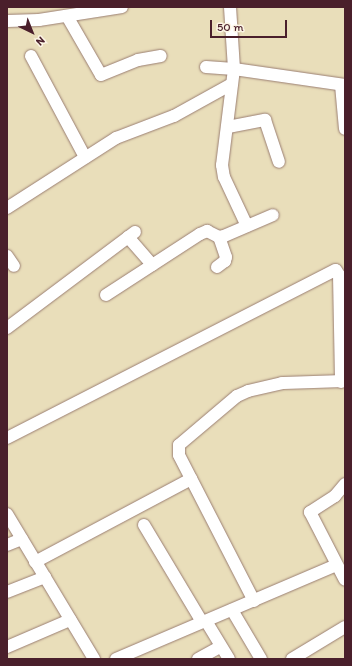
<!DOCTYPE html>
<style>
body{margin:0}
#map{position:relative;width:352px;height:666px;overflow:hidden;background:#e9deba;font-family:Itim,sans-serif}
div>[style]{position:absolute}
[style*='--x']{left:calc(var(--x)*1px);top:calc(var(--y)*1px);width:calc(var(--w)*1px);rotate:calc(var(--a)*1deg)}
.roads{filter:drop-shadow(0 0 1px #9a7e72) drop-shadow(0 0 1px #9a7e72)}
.street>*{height:12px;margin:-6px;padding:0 6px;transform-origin:6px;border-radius:6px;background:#fff}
span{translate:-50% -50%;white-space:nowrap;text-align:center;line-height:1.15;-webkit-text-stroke:3.5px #fcf5e5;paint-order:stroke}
.frame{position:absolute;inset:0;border:8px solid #4a1f2b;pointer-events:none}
.north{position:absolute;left:12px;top:12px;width:40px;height:40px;-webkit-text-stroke:3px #fcf5e5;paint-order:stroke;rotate:137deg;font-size:11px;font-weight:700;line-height:16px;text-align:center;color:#4a1f2b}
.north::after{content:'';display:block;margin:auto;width:14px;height:18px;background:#4a1f2b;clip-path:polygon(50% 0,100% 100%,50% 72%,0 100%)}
.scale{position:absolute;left:210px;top:20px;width:77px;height:18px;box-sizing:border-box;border:2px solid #4a1f2b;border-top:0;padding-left:5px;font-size:12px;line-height:14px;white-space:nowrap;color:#4a1f2b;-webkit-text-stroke:3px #fcf5e5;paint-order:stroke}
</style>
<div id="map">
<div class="roads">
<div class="street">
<div style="--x:230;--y:7;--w:62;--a:86.3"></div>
<div style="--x:234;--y:69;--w:97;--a:97.1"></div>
<div style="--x:222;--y:165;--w:12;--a:81"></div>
<div style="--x:224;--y:177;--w:54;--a:64.9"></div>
<div style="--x:67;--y:16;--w:68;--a:60"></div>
<div style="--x:101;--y:75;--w:40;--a:-22"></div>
<div style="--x:138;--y:60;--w:23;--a:-10"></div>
<div style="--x:7;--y:21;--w:32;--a:-2"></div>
<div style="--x:39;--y:20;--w:84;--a:-8.9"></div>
<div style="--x:31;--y:56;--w:115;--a:61.9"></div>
<div style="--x:206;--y:67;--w:28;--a:4"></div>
<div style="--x:234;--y:69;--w:112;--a:8.2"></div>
<div style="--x:341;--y:85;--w:44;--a:84.8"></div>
<div style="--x:228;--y:127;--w:38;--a:-11"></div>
<div style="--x:265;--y:120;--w:44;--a:71.6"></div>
<div style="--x:7;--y:208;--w:130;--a:-32.7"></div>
<div style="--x:116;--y:138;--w:62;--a:-20.8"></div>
<div style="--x:174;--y:116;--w:66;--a:-28.9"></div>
<div style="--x:128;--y:237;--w:37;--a:49"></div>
<div style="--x:7;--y:256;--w:12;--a:55"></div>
<div style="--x:217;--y:267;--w:10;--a:-37"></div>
<div style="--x:225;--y:261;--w:4;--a:-76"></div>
<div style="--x:226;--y:257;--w:21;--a:-109"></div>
<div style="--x:106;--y:295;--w:112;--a:-33"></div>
<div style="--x:200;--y:234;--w:8;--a:-23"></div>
<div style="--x:207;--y:231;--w:13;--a:27"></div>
<div style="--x:219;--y:237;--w:5;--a:-11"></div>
<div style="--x:224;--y:236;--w:53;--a:-23.2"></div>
<div style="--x:7;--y:328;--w:160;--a:-36.9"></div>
<div style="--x:7;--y:438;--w:369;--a:-27.1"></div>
<div style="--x:336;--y:270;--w:6;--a:59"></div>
<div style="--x:339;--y:275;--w:107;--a:88.9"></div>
<div style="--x:345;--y:484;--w:16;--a:130"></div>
<div style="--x:335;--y:496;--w:30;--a:147"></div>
<div style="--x:310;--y:512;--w:76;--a:62.8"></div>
<div style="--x:7;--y:514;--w:169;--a:59"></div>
<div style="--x:144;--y:525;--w:113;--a:59.1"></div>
<div style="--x:7;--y:545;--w:16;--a:-22"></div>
<div style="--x:35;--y:562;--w:177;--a:-28"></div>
<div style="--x:7;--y:592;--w:41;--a:-21.5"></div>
<div style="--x:254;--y:601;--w:164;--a:-117.2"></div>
<div style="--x:179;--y:455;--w:10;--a:-90"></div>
<div style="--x:179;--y:445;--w:76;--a:-40.2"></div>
<div style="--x:237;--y:396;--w:12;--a:-24"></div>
<div style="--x:248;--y:391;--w:35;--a:-13"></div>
<div style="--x:282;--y:383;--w:63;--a:-1.8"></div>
<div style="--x:232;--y:610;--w:57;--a:59.4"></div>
<div style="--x:206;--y:621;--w:44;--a:58.8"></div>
<div style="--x:7;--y:647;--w:69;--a:-23.2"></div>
<div style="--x:116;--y:659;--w:239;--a:-23.1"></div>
<div style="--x:198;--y:659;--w:26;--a:-29"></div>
<div style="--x:292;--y:659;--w:62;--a:-31.1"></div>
</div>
</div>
<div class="frame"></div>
<div class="north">N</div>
<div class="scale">50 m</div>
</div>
